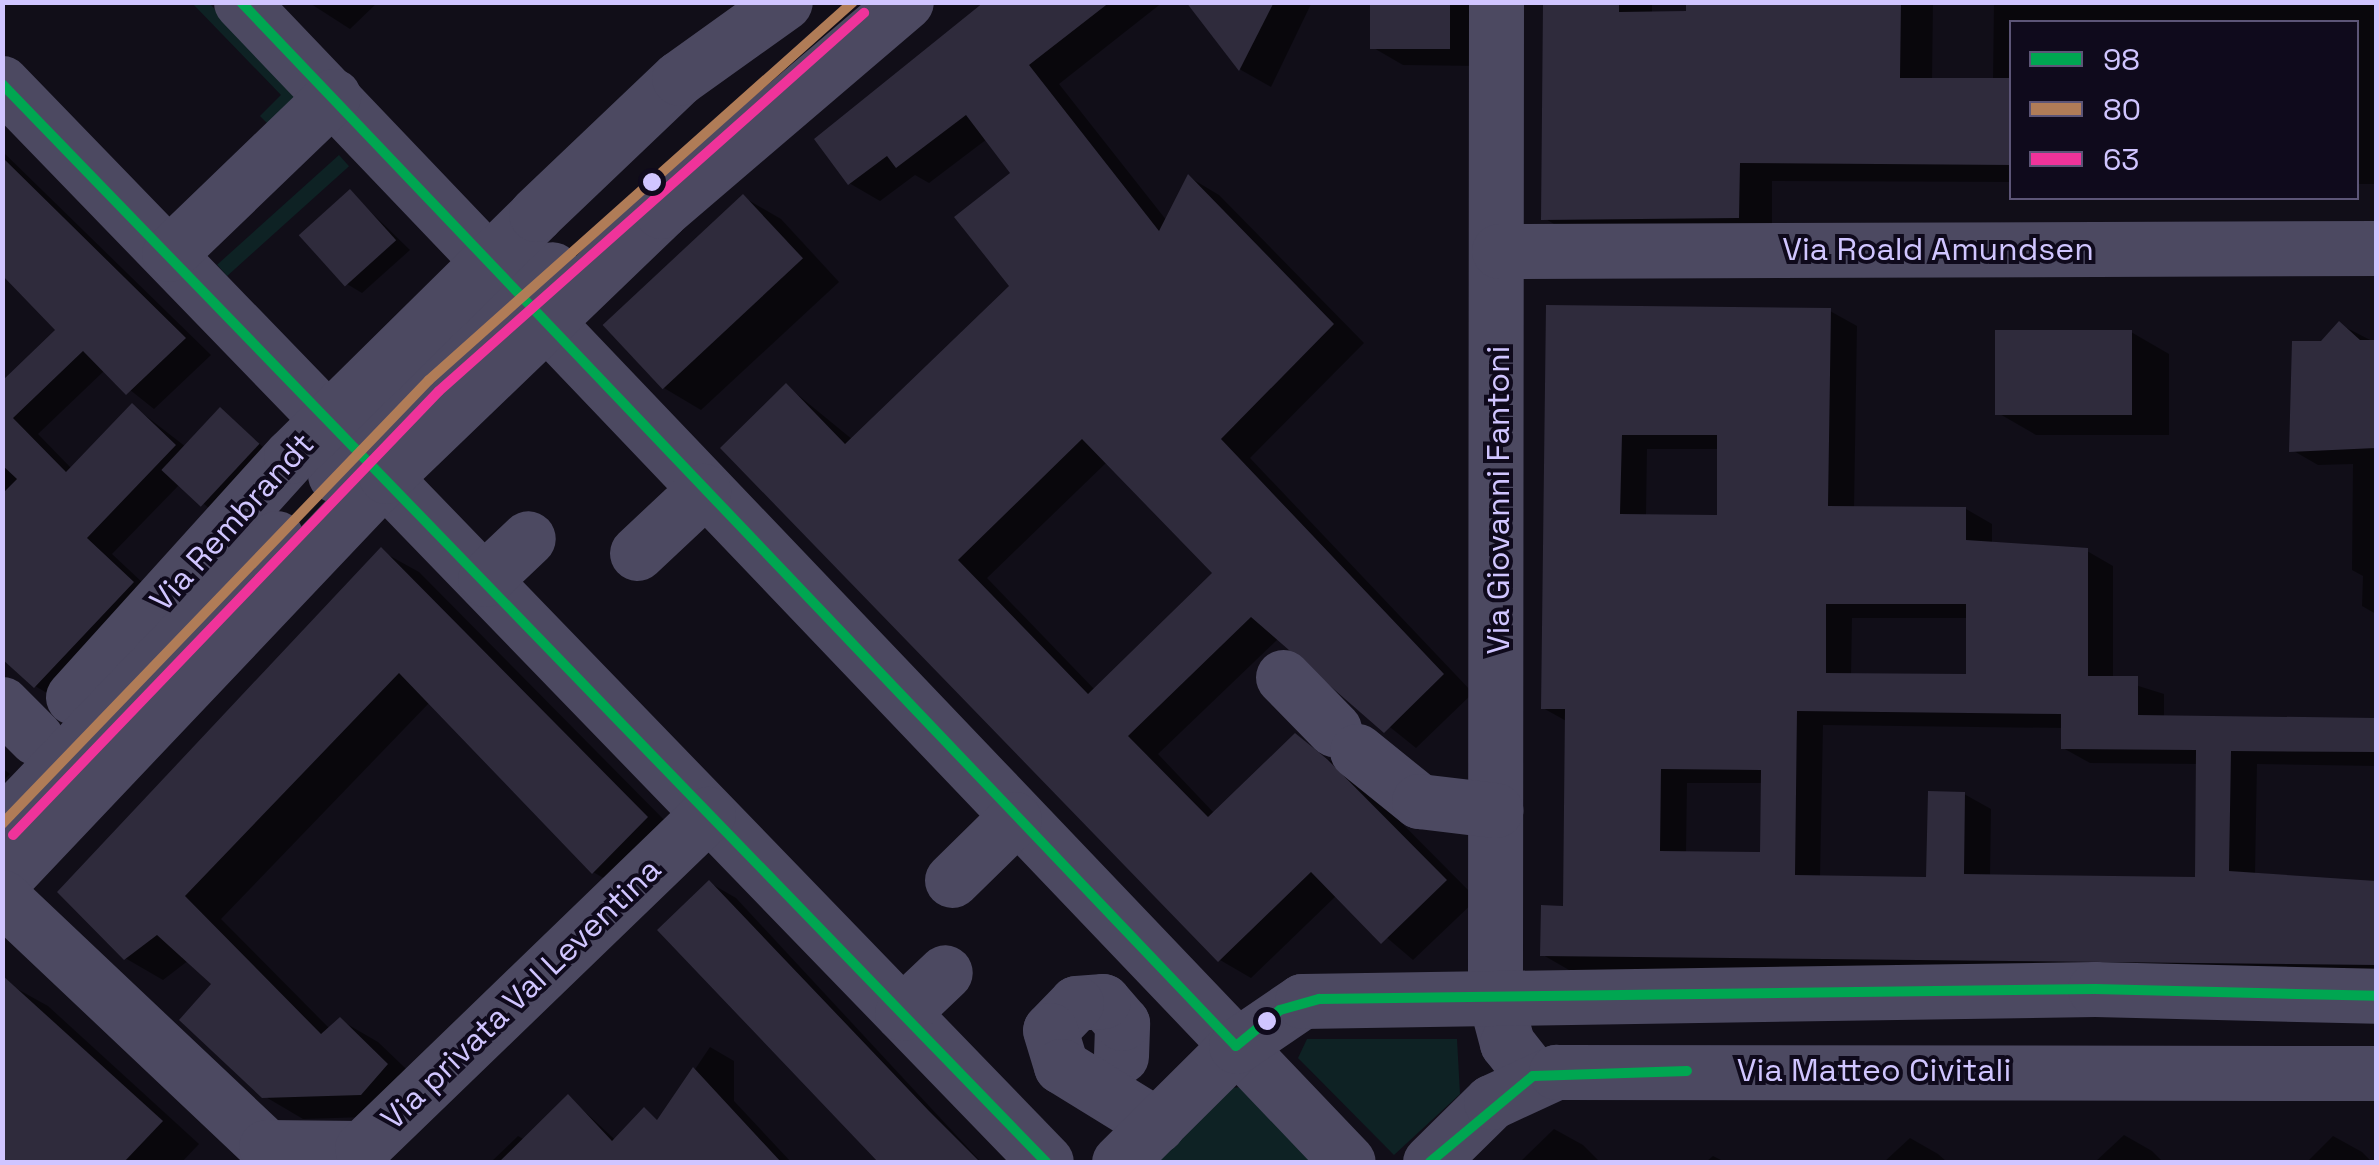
<!DOCTYPE html>
<style>
body{margin:0}
#map{position:relative;width:2379px;height:1165px;overflow:hidden;background:#110e18;font-family:"Space Grotesk",sans-serif}
div>[style]{position:absolute}
[style*='--x']{left:calc(var(--x)*1px);top:calc(var(--y)*1px);width:calc(var(--w)*1px);rotate:calc(var(--a)*1deg)}
.green>*{inset:0;background:#0e2224;transform-origin:0 0}
.shadow>*{inset:0;background:#0007}
.building>*{inset:0;background:#2f2b3c;transform-origin:0 0}
.minor>*{height:55px;margin:-27.5px;padding:0 27.5px;transform-origin:27.5px;border-radius:27.5px;background:#4c4961}
.bus-1>*{height:10px;margin:-5px;padding:0 5px;transform-origin:5px;border-radius:5px;background:#00a651}
.bus-2>*{height:10px;margin:-5px;padding:0 5px;transform-origin:5px;border-radius:5px;background:#b07c57}
.bus-3>*{height:10px;margin:-5px;padding:0 5px;transform-origin:5px;border-radius:5px;background:#ef339a}
.dots>*{width:28px;height:28px;translate:-50% -50%;box-sizing:border-box;border:5px solid #0f0a1c;border-radius:50%}
span{translate:-50% -50%;white-space:nowrap;text-align:center;line-height:1.15;-webkit-text-stroke:8px #0f0a1c;paint-order:stroke}
.street-label{font-size:32px;color:#d0c5ff}
.frame{position:absolute;inset:0;border:5px solid #d0c5ff;pointer-events:none}
.legend{position:absolute;left:2009px;top:20px;width:350px;height:180px;box-sizing:border-box;background:#0f0a1c;border:2px solid #5c5577;margin:0;padding:12px 18px;list-style:none;font-size:30px;color:#d0c5ff}
.legend li{display:flex;align-items:center;gap:20px;height:50px}
.legend b{width:50px;border:2px solid #5c5577}
</style>
<div id="map">
<div class="green">
<div style="clip-path:polygon(192px 3px,209px 3px,306px 104px,268px 124px,260px 116px,281px 95px)"></div>
<div style="left:339px;top:155px;width:15px;height:164px;rotate:48deg"></div>
<div style="clip-path:polygon(1307px 1039px,1457px 1039px,1460px 1094px,1394px 1155px,1298px 1058px)"></div>
<div style="clip-path:polygon(1252px 1086px,1326px 1162px,1156px 1162px,1231px 1088px)"></div>
</div>
<div class="shadow">
<div style="clip-path:polygon(308px 2px,378px 2px,350px 29px)"></div>
<div style="clip-path:polygon(evenodd,993px 2px,1163px 2px,1059px 84px,1167px 221px,1189px 177px,1219px 195px,1364px 343px,1250px 458px,1473px 693px,1416px 748px,1279px 638px,1158px 754px,1215px 814px,1295px 737px,1359px 780px,1477px 899px,1413px 960px,1337px 895px,1251px 978px,1220px 960px,787px 386px,853px 440px,1012px 287px,1013px 174px,987px 139px,929px 183px,915px 175px,880px 201px,849px 183px,993px 2px,1107px 462px,1216px 573px,1095px 690px,987px 578px,1107px 462px)"></div>
<div style="clip-path:polygon(1189px 2px,1312px 2px,1271px 87px,1241px 70px)"></div>
<div style="clip-path:polygon(1373px 2px,1479px 2px,1479px 66px,1403px 65px,1372px 47px)"></div>
<div style="clip-path:polygon(1546px 2px,1652px 2px,1652px 14px,1689px 13px,1689px 2px,1933px 2px,1932px 81px,1993px 81px,1994px 2px,2376px 2px,2376px 184px,2356px 184px,2356px 22px,2012px 22px,2012px 182px,1772px 181px,1772px 236px,1576px 237px,1544px 218px)"></div>
<div style="clip-path:polygon(2px 151px,211px 355px,154px 409px,105px 370px,38px 434px,72px 469px,133px 406px,186px 447px,227px 414px,265px 449px,210px 509px,180px 484px,112px 554px,159px 598px,62px 702px,35px 686px,2px 584px,2px 384px,59px 330px,2px 272px)"></div>
<div style="clip-path:polygon(350px 192px,410px 250px,362px 293px,347px 284px)"></div>
<div style="clip-path:polygon(743px 197px,781px 219px,839px 282px,701px 410px,664px 388px)"></div>
<div style="clip-path:polygon(evenodd,1549px 308px,1830px 311px,1857px 326px,1854px 509px,1966px 509px,1992px 524px,1992px 544px,2087px 551px,2113px 566px,2113px 678px,2164px 694px,2164px 718px,2376px 721px,2376px 766px,2257px 764px,2255px 875px,2376px 883px,2376px 979px,1569px 970px,1543px 955px,1565px 908px,1568px 722px,1543px 708px,1549px 308px,1647px 449px,1720px 449px,1719px 517px,1646px 516px,1647px 449px,1549px 308px,1852px 618px,1969px 618px,1968px 677px,1851px 676px,1852px 618px,1549px 308px,1823px 725px,2063px 728px,2063px 748px,2090px 763px,2199px 764px,2197px 879px,1990px 877px,1991px 809px,1964px 794px,1929px 879px,1820px 878px,1823px 725px,1549px 308px,1687px 783px,1764px 783px,1763px 855px,1686px 853px,1687px 783px)"></div>
<div style="clip-path:polygon(2339px 324px,2376px 343px,2376px 614px,2362px 606px,2363px 576px,2352px 570px,2353px 464px,2318px 465px,2292px 450px,2322px 343px)"></div>
<div style="clip-path:polygon(2131px 332px,2169px 354px,2169px 435px,2036px 435px,1998px 413px)"></div>
<div style="clip-path:polygon(381px 551px,419px 572px,684px 840px,631px 894px,593px 872px,430px 702px,221px 919px,330px 1029px,340px 1020px,378px 1042px,425px 1087px,400px 1116px,303px 1119px,264px 1096px,214px 984px,189px 960px,163px 980px,125px 958px)"></div>
<div style="clip-path:polygon(2px 768px,10px 774px,2px 782px)"></div>
<div style="clip-path:polygon(710px 883px,736px 898px,981px 1162px,878px 1162px)"></div>
<div style="clip-path:polygon(10px 985px,48px 1006px,199px 1144px,182px 1162px,2px 1162px,2px 992px)"></div>
<div style="clip-path:polygon(710px 1047px,734px 1061px,734px 1101px,791px 1162px,733px 1155px,733px 1162px,674px 1162px,673px 1102px)"></div>
<div style="clip-path:polygon(569px 1097px,639px 1162px,491px 1162px,518px 1136px,525px 1140px)"></div>
<div style="clip-path:polygon(1554px 1129px,1583px 1145px,1600px 1162px,1520px 1162px)"></div>
<div style="clip-path:polygon(2124px 1135px,2152px 1151px,2163px 1162px,2095px 1162px)"></div>
<div style="clip-path:polygon(2333px 1136px,2362px 1152px,2372px 1162px,2307px 1162px)"></div>
<div style="clip-path:polygon(1910px 1138px,1938px 1154px,1947px 1162px,1884px 1162px)"></div>
<div style="clip-path:polygon(1713px 1156px,1725px 1162px,1706px 1162px)"></div>
</div>
<div class="building">
<div style="clip-path:polygon(evenodd,984px 2px,1110px 2px,1029px 65px,1159px 231px,1188px 174px,1334px 324px,1221px 439px,1444px 674px,1384px 733px,1251px 617px,1128px 736px,1208px 817px,1295px 733px,1327px 759px,1447px 880px,1381px 944px,1311px 872px,1218px 962px,720px 448px,786px 383px,845px 444px,1009px 286px,954px 217px,1010px 173px,966px 115px,896px 168px,887px 156px,848px 185px,814px 139px,984px 2px,1082px 439px,1212px 573px,1088px 694px,958px 560px,1082px 439px)"></div>
<div style="clip-path:polygon(1186px 2px,1274px 2px,1239px 71px)"></div>
<div style="left:1370px;top:2px;width:80px;height:47px"></div>
<div style="clip-path:polygon(1543px 2px,1619px 2px,1619px 12px,1686px 11px,1686px 2px,1901px 2px,1900px 78px,2012px 78px,2012px 165px,1740px 163px,1739px 218px,1541px 220px)"></div>
<div style="clip-path:polygon(2px 157px,186px 338px,126px 395px,83px 351px,13px 418px,66px 472px,132px 403px,176px 445px,87px 538px,134px 582px,34px 688px,2px 659px,2px 494px,17px 479px,2px 465px,2px 381px,55px 330px,2px 275px)"></div>
<div style="left:350px;top:189px;width:69px;height:69px;rotate:48deg"></div>
<div style="left:743px;top:194px;width:88px;height:192px;rotate:47deg"></div>
<div style="clip-path:polygon(evenodd,1546px 305px,1831px 308px,1828px 506px,1966px 507px,1966px 540px,2088px 548px,2088px 676px,2138px 676px,2138px 715px,2376px 718px,2376px 752px,2231px 751px,2229px 871px,2376px 881px,2376px 965px,1540px 956px,1541px 905px,1563px 906px,1565px 709px,1541px 709px,1546px 305px,1622px 435px,1717px 435px,1717px 515px,1620px 514px,1622px 435px,1546px 305px,1826px 604px,1966px 604px,1966px 674px,1826px 673px,1826px 604px,1546px 305px,1797px 711px,2061px 714px,2061px 749px,2196px 750px,2195px 877px,1964px 874px,1965px 792px,1928px 791px,1926px 877px,1795px 875px,1797px 711px,1546px 305px,1661px 769px,1761px 770px,1760px 852px,1660px 851px,1661px 769px)"></div>
<div style="clip-path:polygon(2339px 321px,2360px 340px,2376px 340px,2376px 448px,2289px 452px,2292px 341px,2321px 341px)"></div>
<div style="left:1995px;top:330px;width:137px;height:85px"></div>
<div style="left:220px;top:407px;width:54px;height:86px;rotate:43deg"></div>
<div style="clip-path:polygon(381px 547px,648px 817px,592px 874px,399px 673px,185px 896px,321px 1034px,340px 1017px,388px 1064px,361px 1095px,262px 1098px,179px 1020px,211px 984px,157px 935px,124px 960px,57px 892px)"></div>
<div style="clip-path:polygon(709px 880px,929px 1111px,980px 1162px,878px 1162px,657px 930px)"></div>
<div style="clip-path:polygon(2px 975px,163px 1121px,124px 1162px,2px 1162px)"></div>
<div style="clip-path:polygon(693px 1067px,781px 1162px,499px 1162px,568px 1094px,612px 1141px,644px 1107px,657px 1120px)"></div>
</div>
<div class="minor">
<div style="--x:241;--y:2;--w:1603;--a:46.34"></div>
<div style="--x:1496;--y:2;--w:996;--a:90.06"></div>
<div style="--x:1495;--y:998;--w:47;--a:75.1"></div>
<div style="--x:1507;--y:1043;--w:42;--a:51.8"></div>
<div style="--x:2;--y:83;--w:1501;--a:45.94"></div>
<div style="--x:1499;--y:251;--w:877;--a:-0.2"></div>
<div style="--x:169;--y:254;--w:228;--a:-43.9"></div>
<div style="--x:335;--y:475;--w:299;--a:-43.5"></div>
<div style="--x:637;--y:553;--w:91;--a:-43.2"></div>
<div style="--x:485;--y:579;--w:59;--a:-43.6"></div>
<div style="--x:1283;--y:677;--w:73;--a:45.6"></div>
<div style="--x:73;--y:697;--w:325;--a:-47.9"></div>
<div style="--x:291;--y:456;--w:344;--a:-44.6"></div>
<div style="--x:536;--y:214;--w:197;--a:-43.6"></div>
<div style="--x:679;--y:78;--w:130;--a:-35.6"></div>
<div style="--x:2;--y:704;--w:48;--a:45"></div>
<div style="--x:1357;--y:751;--w:80;--a:38.9"></div>
<div style="--x:1419;--y:801;--w:77;--a:6.8"></div>
<div style="--x:2;--y:825;--w:397;--a:-46.3"></div>
<div style="--x:952;--y:880;--w:87;--a:-44.5"></div>
<div style="--x:2;--y:881;--w:558;--a:-46.52"></div>
<div style="--x:386;--y:476;--w:382;--a:-43.9"></div>
<div style="--x:661;--y:211;--w:322;--a:-40.5"></div>
<div style="--x:2;--y:897;--w:364;--a:43.4"></div>
<div style="--x:266;--y:1147;--w:96;--a:0.6"></div>
<div style="--x:362;--y:1148;--w:481;--a:-44"></div>
<div style="--x:902;--y:1013;--w:59;--a:-43.6"></div>
<div style="--x:1121;--y:1056;--w:33;--a:-88"></div>
<div style="--x:1122;--y:1023;--w:29;--a:-131"></div>
<div style="--x:1103;--y:1001;--w:27;--a:176"></div>
<div style="--x:1076;--y:1003;--w:37;--a:134"></div>
<div style="--x:1050;--y:1030;--w:38;--a:73"></div>
<div style="--x:1061;--y:1066;--w:113;--a:31.6"></div>
<div style="--x:1119;--y:1162;--w:165;--a:-44.8"></div>
<div style="--x:1236;--y:1046;--w:80;--a:-34.3"></div>
<div style="--x:1302;--y:1001;--w:793;--a:-0.87"></div>
<div style="--x:2095;--y:989;--w:281;--a:1.4"></div>
<div style="--x:1430;--y:1162;--w:86;--a:-44.5"></div>
<div style="--x:1491;--y:1102;--w:72;--a:-24.8"></div>
<div style="--x:1556;--y:1072;--w:820;--a:0.07"></div>
</div>
<div class="bus-1">
<div style="--x:241;--y:2;--w:1442;--a:46.38"></div>
<div style="--x:1236;--y:1046;--w:57;--a:-39.3"></div>
<div style="--x:1280;--y:1010;--w:41;--a:-15.8"></div>
<div style="--x:1319;--y:999;--w:776;--a:-0.74"></div>
<div style="--x:2095;--y:989;--w:281;--a:1.4"></div>
<div style="--x:2;--y:84;--w:1501;--a:45.92"></div>
<div style="--x:1430;--y:1162;--w:134;--a:-39.9"></div>
<div style="--x:1533;--y:1076;--w:154;--a:-1.9"></div>
</div>
<div class="bus-2">
<div style="--x:2;--y:824;--w:616;--a:-46.12"></div>
<div style="--x:429;--y:380;--w:568;--a:-41.72"></div>
</div>
<div class="bus-3">
<div style="--x:13;--y:835;--w:615;--a:-46.19"></div>
<div style="--x:439;--y:391;--w:569;--a:-41.65"></div>
</div>
<div class="dots">
<div style="left:652px;top:182px;background:#d0c5ff"></div>
<div style="left:1267px;top:1021px;background:#d0c5ff"></div>
</div>
<div class="street-label">
<span style="left:1938px;top:249px">Via Roald Amundsen</span>
<span style="left:1498px;top:500px;rotate:-90deg">Via Giovanni Fantoni</span>
<span style="left:232px;top:522px;rotate:-48deg">Via Rembrandt</span>
<span style="left:521px;top:994px;rotate:-44deg">Via privata Val Leventina</span>
<span style="left:1874px;top:1070px">Via Matteo Civitali</span>
</div>
<div class="frame"></div>
<ul class="legend">
<li><b style="height:12px;background:#00a651"></b>98</li>
<li><b style="height:12px;background:#b07c57"></b>80</li>
<li><b style="height:12px;background:#ef339a"></b>63</li>
</ul>
</div>
